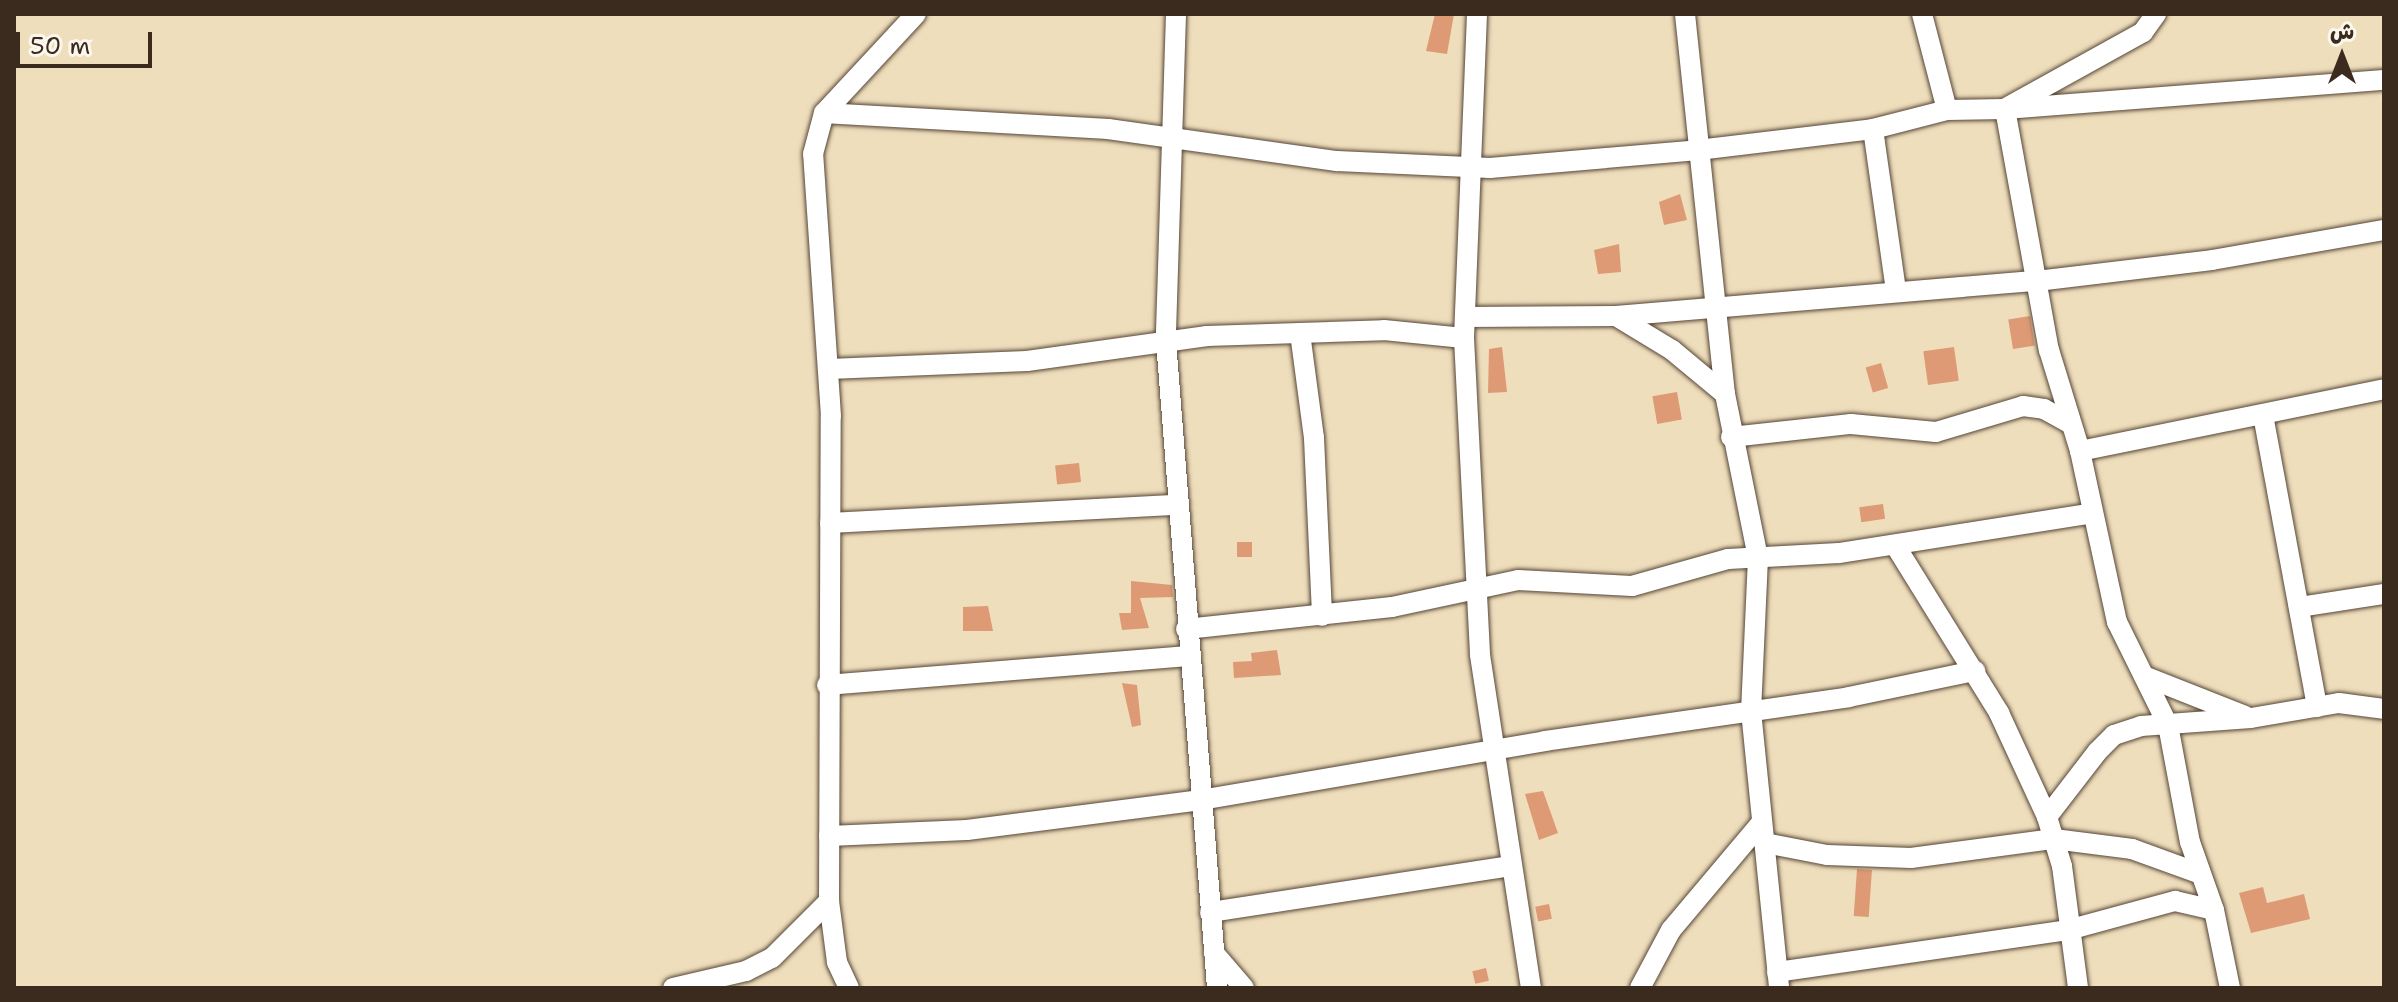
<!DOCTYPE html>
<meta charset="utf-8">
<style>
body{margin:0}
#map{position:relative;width:2398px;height:1002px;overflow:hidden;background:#eedebc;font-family:"Shantell Sans","Playpen Sans Arabic",sans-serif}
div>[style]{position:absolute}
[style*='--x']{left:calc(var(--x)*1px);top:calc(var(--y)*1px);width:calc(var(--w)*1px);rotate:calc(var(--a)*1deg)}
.building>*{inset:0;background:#dd9a74;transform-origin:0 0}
.roads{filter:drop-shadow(0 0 2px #564536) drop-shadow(0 0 2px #564536)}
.minor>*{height:20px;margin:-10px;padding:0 10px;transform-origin:10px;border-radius:10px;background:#fff}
span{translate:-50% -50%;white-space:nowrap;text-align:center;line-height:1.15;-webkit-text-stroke:8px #fbf7ec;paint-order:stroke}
.frame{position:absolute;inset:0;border:16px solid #3b2a1e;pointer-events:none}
.north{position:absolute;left:2302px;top:16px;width:80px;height:80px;-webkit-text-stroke:6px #fbf7ec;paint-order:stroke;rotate:0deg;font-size:22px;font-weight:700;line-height:32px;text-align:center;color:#3b2a1e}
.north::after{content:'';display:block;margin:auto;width:28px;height:36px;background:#3b2a1e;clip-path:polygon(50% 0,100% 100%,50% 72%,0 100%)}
.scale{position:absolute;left:16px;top:32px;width:136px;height:36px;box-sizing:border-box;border:4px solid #3b2a1e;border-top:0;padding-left:10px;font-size:24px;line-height:28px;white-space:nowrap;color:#3b2a1e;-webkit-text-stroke:6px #fbf7ec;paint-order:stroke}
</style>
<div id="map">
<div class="building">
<div style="clip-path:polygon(1435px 14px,1454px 14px,1447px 54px,1426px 51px)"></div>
<div style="clip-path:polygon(1680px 194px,1687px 220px,1664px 225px,1659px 202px)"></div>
<div style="clip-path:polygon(1619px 244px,1621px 272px,1598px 274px,1594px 250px)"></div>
<div style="left:2030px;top:316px;width:30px;height:22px;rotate:81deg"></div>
<div style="clip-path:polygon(1502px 347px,1507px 392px,1488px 393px,1489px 349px)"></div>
<div style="left:1954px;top:347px;width:34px;height:31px;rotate:82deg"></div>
<div style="left:1881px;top:363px;width:26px;height:16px;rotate:74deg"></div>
<div style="left:1677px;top:392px;width:28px;height:25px;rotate:80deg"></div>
<div style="left:1079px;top:463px;width:19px;height:24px;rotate:84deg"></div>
<div style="left:1883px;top:504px;width:15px;height:24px;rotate:82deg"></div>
<div style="left:1237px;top:542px;width:15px;height:15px"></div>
<div style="clip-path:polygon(1131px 581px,1172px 585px,1173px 597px,1140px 598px,1149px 628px,1122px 630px,1119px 613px,1131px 613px)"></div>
<div style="clip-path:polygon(988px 606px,993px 631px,963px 631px,963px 607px)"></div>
<div style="clip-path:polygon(1277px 650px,1281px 675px,1234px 678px,1233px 662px,1252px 661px,1251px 653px)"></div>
<div style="clip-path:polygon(1122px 683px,1137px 685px,1141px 725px,1132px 727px)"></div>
<div style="clip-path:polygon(1543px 791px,1558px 833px,1539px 840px,1525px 794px)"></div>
<div style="left:1857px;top:869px;width:15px;height:47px;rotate:4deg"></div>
<div style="clip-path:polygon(2263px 887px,2267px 903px,2304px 894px,2310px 919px,2251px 933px,2239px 893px)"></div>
<div style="left:1549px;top:904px;width:15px;height:14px;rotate:79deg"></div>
<div style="left:1486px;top:968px;width:13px;height:14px;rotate:77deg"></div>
</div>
<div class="roads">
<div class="minor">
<div style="--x:1176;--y:14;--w:327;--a:91.8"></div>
<div style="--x:1166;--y:341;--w:649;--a:85.49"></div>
<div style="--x:1477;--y:14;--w:324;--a:92.3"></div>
<div style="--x:1464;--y:338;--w:317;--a:87.1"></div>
<div style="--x:1480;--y:655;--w:337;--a:81.3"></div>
<div style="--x:1685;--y:14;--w:382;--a:84"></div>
<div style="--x:1725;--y:394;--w:167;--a:78.6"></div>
<div style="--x:1758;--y:558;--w:153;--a:92.6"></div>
<div style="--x:1751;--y:711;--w:278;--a:84.2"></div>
<div style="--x:1922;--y:14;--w:99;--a:75.4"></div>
<div style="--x:2006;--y:108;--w:157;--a:-29"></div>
<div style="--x:2143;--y:32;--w:22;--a:-54"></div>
<div style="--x:2005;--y:109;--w:380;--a:-4.4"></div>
<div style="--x:824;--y:113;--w:284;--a:3.2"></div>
<div style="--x:1108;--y:129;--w:231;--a:8"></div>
<div style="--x:1337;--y:161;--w:153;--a:2.6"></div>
<div style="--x:1490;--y:168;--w:209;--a:-4.9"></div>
<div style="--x:1698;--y:150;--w:176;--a:-6.8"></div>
<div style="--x:1873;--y:129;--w:76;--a:-14.4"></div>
<div style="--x:1947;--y:110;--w:58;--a:-1"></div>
<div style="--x:2005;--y:109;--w:245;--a:79.7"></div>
<div style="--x:2049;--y:350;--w:106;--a:72.9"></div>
<div style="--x:2080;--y:451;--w:175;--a:77.8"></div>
<div style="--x:2117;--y:622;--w:115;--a:63.7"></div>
<div style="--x:2168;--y:725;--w:119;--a:79.4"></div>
<div style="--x:2190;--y:842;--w:72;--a:70.6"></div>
<div style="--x:2214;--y:910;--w:80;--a:78.4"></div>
<div style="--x:1873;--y:129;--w:164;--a:81.9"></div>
<div style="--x:1616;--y:316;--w:66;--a:31.3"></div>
<div style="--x:1672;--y:350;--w:69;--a:39.7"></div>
<div style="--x:1465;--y:317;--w:151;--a:-0.4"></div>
<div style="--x:1616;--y:316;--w:422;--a:-4.8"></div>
<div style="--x:2037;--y:281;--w:176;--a:-6.8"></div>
<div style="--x:2212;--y:260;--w:175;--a:-9.9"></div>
<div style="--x:1300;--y:333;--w:106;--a:82.4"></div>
<div style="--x:1314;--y:438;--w:178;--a:87.4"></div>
<div style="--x:829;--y:369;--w:198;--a:-2.3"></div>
<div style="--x:1027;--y:361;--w:182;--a:-7.9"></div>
<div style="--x:1207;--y:336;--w:177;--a:-1.9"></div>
<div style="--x:1384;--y:330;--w:80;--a:5.7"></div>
<div style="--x:2263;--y:415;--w:297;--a:79.5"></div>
<div style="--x:1731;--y:437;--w:121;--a:-6.2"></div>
<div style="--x:1851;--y:424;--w:85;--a:5.4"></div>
<div style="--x:1936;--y:432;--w:91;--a:-16.6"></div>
<div style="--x:2023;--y:406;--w:21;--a:8"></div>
<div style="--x:2044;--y:409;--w:31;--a:29"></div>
<div style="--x:2080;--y:451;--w:310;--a:-11.5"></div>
<div style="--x:830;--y:523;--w:347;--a:-3"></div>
<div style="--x:1895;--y:545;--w:198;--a:58.2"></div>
<div style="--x:1999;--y:713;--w:115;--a:65.2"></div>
<div style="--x:2047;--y:817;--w:51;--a:73"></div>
<div style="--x:2062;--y:866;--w:123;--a:82.5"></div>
<div style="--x:2299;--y:607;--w:86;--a:-8.7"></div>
<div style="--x:1186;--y:629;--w:207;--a:-6.1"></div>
<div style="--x:1392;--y:607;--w:129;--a:-12.1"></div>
<div style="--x:1518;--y:580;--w:114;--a:3"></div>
<div style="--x:1632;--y:586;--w:100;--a:-15.7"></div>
<div style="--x:1728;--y:559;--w:111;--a:-3.1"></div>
<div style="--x:1839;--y:553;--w:257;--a:-8.9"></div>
<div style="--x:2144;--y:676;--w:109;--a:21.6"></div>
<div style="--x:827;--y:685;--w:362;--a:-4.6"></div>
<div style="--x:2047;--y:817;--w:82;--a:-52.4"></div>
<div style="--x:2097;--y:752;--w:24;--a:-45"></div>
<div style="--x:2114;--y:735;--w:28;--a:-18"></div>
<div style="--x:2141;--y:726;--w:110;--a:-4.2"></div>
<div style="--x:2251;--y:718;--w:89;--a:-9.7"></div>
<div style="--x:2339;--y:703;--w:45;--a:7.6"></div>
<div style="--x:829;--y:836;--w:138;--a:-2.5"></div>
<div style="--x:967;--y:830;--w:236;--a:-7.3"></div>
<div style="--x:1201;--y:800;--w:349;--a:-9.7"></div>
<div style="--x:1545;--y:741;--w:307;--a:-8.2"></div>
<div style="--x:1849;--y:697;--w:129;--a:-11.7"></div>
<div style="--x:1765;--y:843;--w:63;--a:11"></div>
<div style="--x:1827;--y:855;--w:84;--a:2"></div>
<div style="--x:1911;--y:858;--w:144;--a:-7.6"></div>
<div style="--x:2054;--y:839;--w:79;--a:7.3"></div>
<div style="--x:2132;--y:849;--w:70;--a:20"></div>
<div style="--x:1210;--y:912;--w:304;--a:-8.7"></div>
<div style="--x:1214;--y:953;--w:46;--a:49.4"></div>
<div style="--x:1777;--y:972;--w:294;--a:-8.2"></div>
<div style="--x:2068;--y:930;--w:111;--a:-15.2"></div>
<div style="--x:2175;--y:901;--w:40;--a:13"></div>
<div style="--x:673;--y:988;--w:75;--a:-13.1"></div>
<div style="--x:746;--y:971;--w:29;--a:-27"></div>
<div style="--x:772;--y:958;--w:81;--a:-45"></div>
<div style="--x:849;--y:988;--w:29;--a:-115"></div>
<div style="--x:837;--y:962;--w:62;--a:-97.5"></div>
<div style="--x:829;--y:901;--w:485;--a:-89.8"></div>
<div style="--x:831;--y:416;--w:263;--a:-93.9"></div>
<div style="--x:813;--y:154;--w:42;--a:-75"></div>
<div style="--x:824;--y:113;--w:135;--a:-47.1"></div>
<div style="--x:1640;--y:988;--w:66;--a:-61.9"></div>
<div style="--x:1671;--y:930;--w:141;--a:-49.9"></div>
</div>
</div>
<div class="frame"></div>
<div class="north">ش</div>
<div class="scale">50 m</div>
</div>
